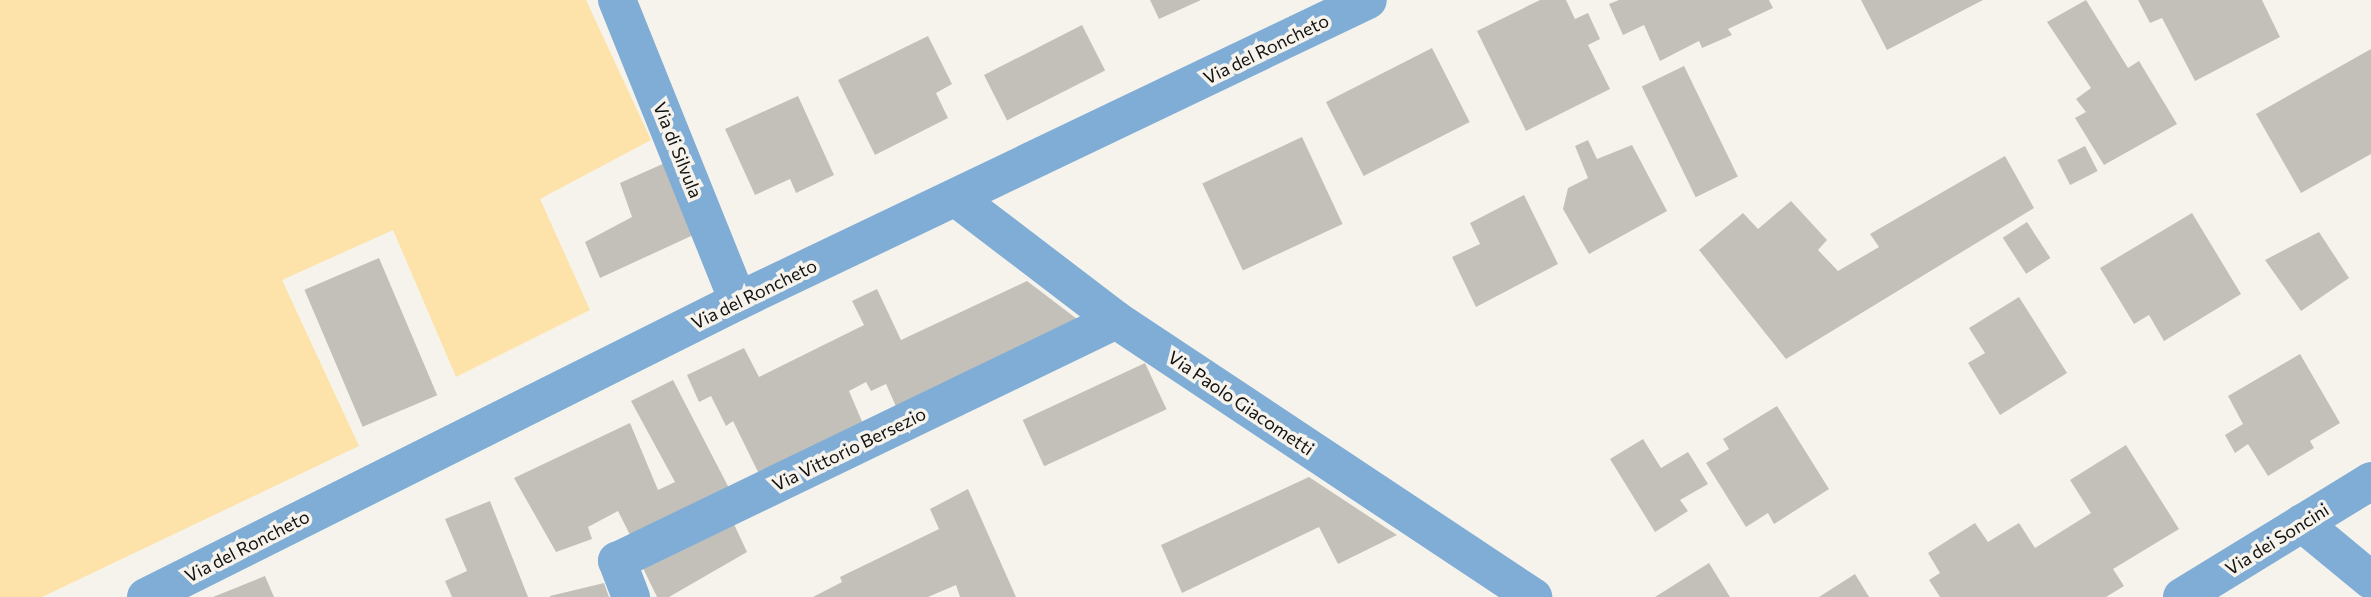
<!DOCTYPE html>
<style>
body{margin:0}
#map{position:relative;width:2371px;height:597px;overflow:hidden;background:#f6f3ed;font-family:Commissioner,sans-serif}
div>[style]{position:absolute}
[style*='--x']{left:calc(var(--x)*1px);top:calc(var(--y)*1px);width:calc(var(--w)*1px);rotate:calc(var(--a)*1deg)}
.green>*{inset:0;background:#fde3a9}
.building>*{inset:0;background:#c3c0ba;transform-origin:0 0}
.minor>*{height:38px;margin:-19px;padding:0 19px;transform-origin:19px;border-radius:19px;background:#7fadd6}
span{translate:-50% -50%;white-space:nowrap;text-align:center;line-height:1.15;-webkit-text-stroke:7px #f6f3ed;paint-order:stroke}
.street-label{font-size:18px;color:#12110f}
</style>
<div id="map">
<div class="green">
<div style="clip-path:polygon(0 0,586px 0,651px 140px,540px 199px,590px 310px,456px 377px,393px 230px,282px 280px,359px 446px,42px 597px,0 597px)"></div>
</div>
<div class="building">
<div style="clip-path:polygon(1150px 0,1201px 0,1159px 19px)"></div>
<div style="clip-path:polygon(1540px 0,1566px 0,1575px 19px,1588px 13px,1600px 39px,1588px 45px,1610px 89px,1526px 131px,1477px 31px)"></div>
<div style="clip-path:polygon(1619px 0,1769px 0,1773px 8px,1728px 29px,1732px 35px,1702px 48px,1699px 41px,1660px 61px,1644px 25px,1623px 35px,1609px 4px)"></div>
<div style="clip-path:polygon(1861px 0,1983px 0,1887px 50px)"></div>
<div style="clip-path:polygon(2086px 0,2128px 68px,2139px 61px,2177px 124px,2104px 165px,2075px 118px,2086px 112px,2076px 99px,2091px 88px,2047px 22px)"></div>
<div style="clip-path:polygon(2138px 0,2262px 0,2280px 37px,2195px 81px,2162px 18px,2150px 23px)"></div>
<div style="left:1082px;top:25px;width:51px;height:110px;rotate:63deg"></div>
<div style="clip-path:polygon(928px 36px,952px 84px,936px 93px,948px 118px,875px 155px,838px 80px)"></div>
<div style="left:1432px;top:48px;width:83px;height:119px;rotate:63deg"></div>
<div style="clip-path:polygon(2371px 49px,2371px 154px,2301px 193px,2256px 114px)"></div>
<div style="left:1684px;top:66px;width:123px;height:47px;rotate:64deg"></div>
<div style="clip-path:polygon(798px 96px,834px 175px,796px 193px,790px 179px,755px 195px,725px 129px)"></div>
<div style="left:1302px;top:137px;width:96px;height:110px;rotate:65deg"></div>
<div style="clip-path:polygon(1588px 140px,1597px 159px,1632px 145px,1667px 211px,1589px 254px,1563px 209px,1568px 188px,1588px 178px,1575px 146px)"></div>
<div style="left:2085px;top:146px;width:28px;height:31px;rotate:63deg"></div>
<div style="clip-path:polygon(2005px 156px,2034px 208px,1786px 359px,1699px 250px,1743px 213px,1758px 229px,1791px 201px,1827px 240px,1818px 250px,1838px 271px,1879px 247px,1870px 234px)"></div>
<div style="clip-path:polygon(667px 162px,702px 231px,600px 278px,585px 242px,632px 217px,620px 183px)"></div>
<div style="clip-path:polygon(1524px 195px,1558px 264px,1476px 307px,1452px 257px,1480px 244px,1470px 223px)"></div>
<div style="clip-path:polygon(2192px 213px,2241px 294px,2164px 341px,2149px 315px,2134px 324px,2100px 268px)"></div>
<div style="left:2027px;top:222px;width:43px;height:29px;rotate:57deg"></div>
<div style="clip-path:polygon(2319px 232px,2349px 278px,2301px 311px,2265px 260px)"></div>
<div style="left:379px;top:258px;width:149px;height:81px;rotate:67deg"></div>
<div style="clip-path:polygon(1027px 281px,1081px 322px,898px 411px,886px 384px,871px 391px,866px 382px,849px 391px,864px 426px,761px 478px,733px 421px,726px 426px,711px 396px,699px 402px,687px 375px,744px 348px,759px 377px,864px 325px,852px 301px,877px 289px,901px 340px)"></div>
<div style="clip-path:polygon(2019px 297px,2067px 373px,2000px 415px,1968px 363px,1985px 353px,1969px 328px)"></div>
<div style="clip-path:polygon(2300px 354px,2340px 423px,2310px 441px,2314px 448px,2268px 476px,2248px 444px,2235px 453px,2225px 435px,2243px 424px,2228px 396px)"></div>
<div style="left:1145px;top:363px;width:51px;height:135px;rotate:65deg"></div>
<div style="clip-path:polygon(673px 380px,731px 492px,631px 537px,618px 511px,588px 527px,592px 539px,556px 552px,514px 478px,630px 423px,658px 490px,675px 482px,631px 401px)"></div>
<div style="clip-path:polygon(1777px 406px,1829px 489px,1774px 524px,1768px 513px,1746px 527px,1706px 463px,1729px 449px,1723px 439px)"></div>
<div style="clip-path:polygon(1643px 439px,1661px 468px,1688px 452px,1708px 484px,1680px 500px,1688px 511px,1655px 532px,1610px 459px)"></div>
<div style="clip-path:polygon(2126px 445px,2179px 529px,2113px 569px,2124px 586px,2106px 597px,1940px 597px,1929px 580px,1940px 573px,1928px 553px,1975px 523px,1988px 542px,2019px 523px,2035px 548px,2091px 513px,2070px 480px)"></div>
<div style="clip-path:polygon(1309px 477px,1397px 535px,1338px 564px,1319px 527px,1182px 593px,1161px 545px)"></div>
<div style="clip-path:polygon(968px 489px,1016px 597px,960px 597px,956px 585px,928px 597px,813px 597px,842px 582px,840px 577px,939px 529px,930px 509px)"></div>
<div style="clip-path:polygon(490px 501px,528px 597px,452px 597px,445px 581px,467px 571px,445px 519px)"></div>
<div style="clip-path:polygon(733px 522px,747px 552px,669px 597px,657px 597px,642px 566px)"></div>
<div style="clip-path:polygon(1709px 563px,1730px 597px,1655px 597px)"></div>
<div style="clip-path:polygon(1855px 574px,1869px 597px,1819px 597px)"></div>
<div style="clip-path:polygon(265px 576px,274px 597px,213px 597px)"></div>
<div style="clip-path:polygon(604px 583px,609px 597px,550px 597px,550px 596px)"></div>
</div>
<div class="minor">
<div style="--x:617;--y:0;--w:324;--a:68.1"></div>
<div style="--x:956;--y:198;--w:201;--a:37.3"></div>
<div style="--x:1116;--y:320;--w:501;--a:33.59"></div>
<div style="--x:2302;--y:523;--w:89;--a:39.6"></div>
<div style="--x:146;--y:597;--w:662;--a:-26.57"></div>
<div style="--x:738;--y:301;--w:698;--a:-25.54"></div>
<div style="--x:631;--y:597;--w:39;--a:-111"></div>
<div style="--x:617;--y:561;--w:554;--a:-25.78"></div>
<div style="--x:2182;--y:597;--w:222;--a:-31.5"></div>
</div>
<div class="street-label">
<span style="left:1266px;top:49px;rotate:-26deg">Via del Roncheto</span>
<span style="left:678px;top:150px;rotate:68deg">Via di Silvula</span>
<span style="left:754px;top:294px;rotate:-26deg">Via del Roncheto</span>
<span style="left:1241px;top:403px;rotate:34deg">Via Paolo Giacometti</span>
<span style="left:849px;top:449px;rotate:-26deg">Via Vittorio Bersezio</span>
<span style="left:2277px;top:539px;rotate:-32deg">Via dei Soncini</span>
<span style="left:247px;top:546px;rotate:-27deg">Via del Roncheto</span>
</div>
</div>
